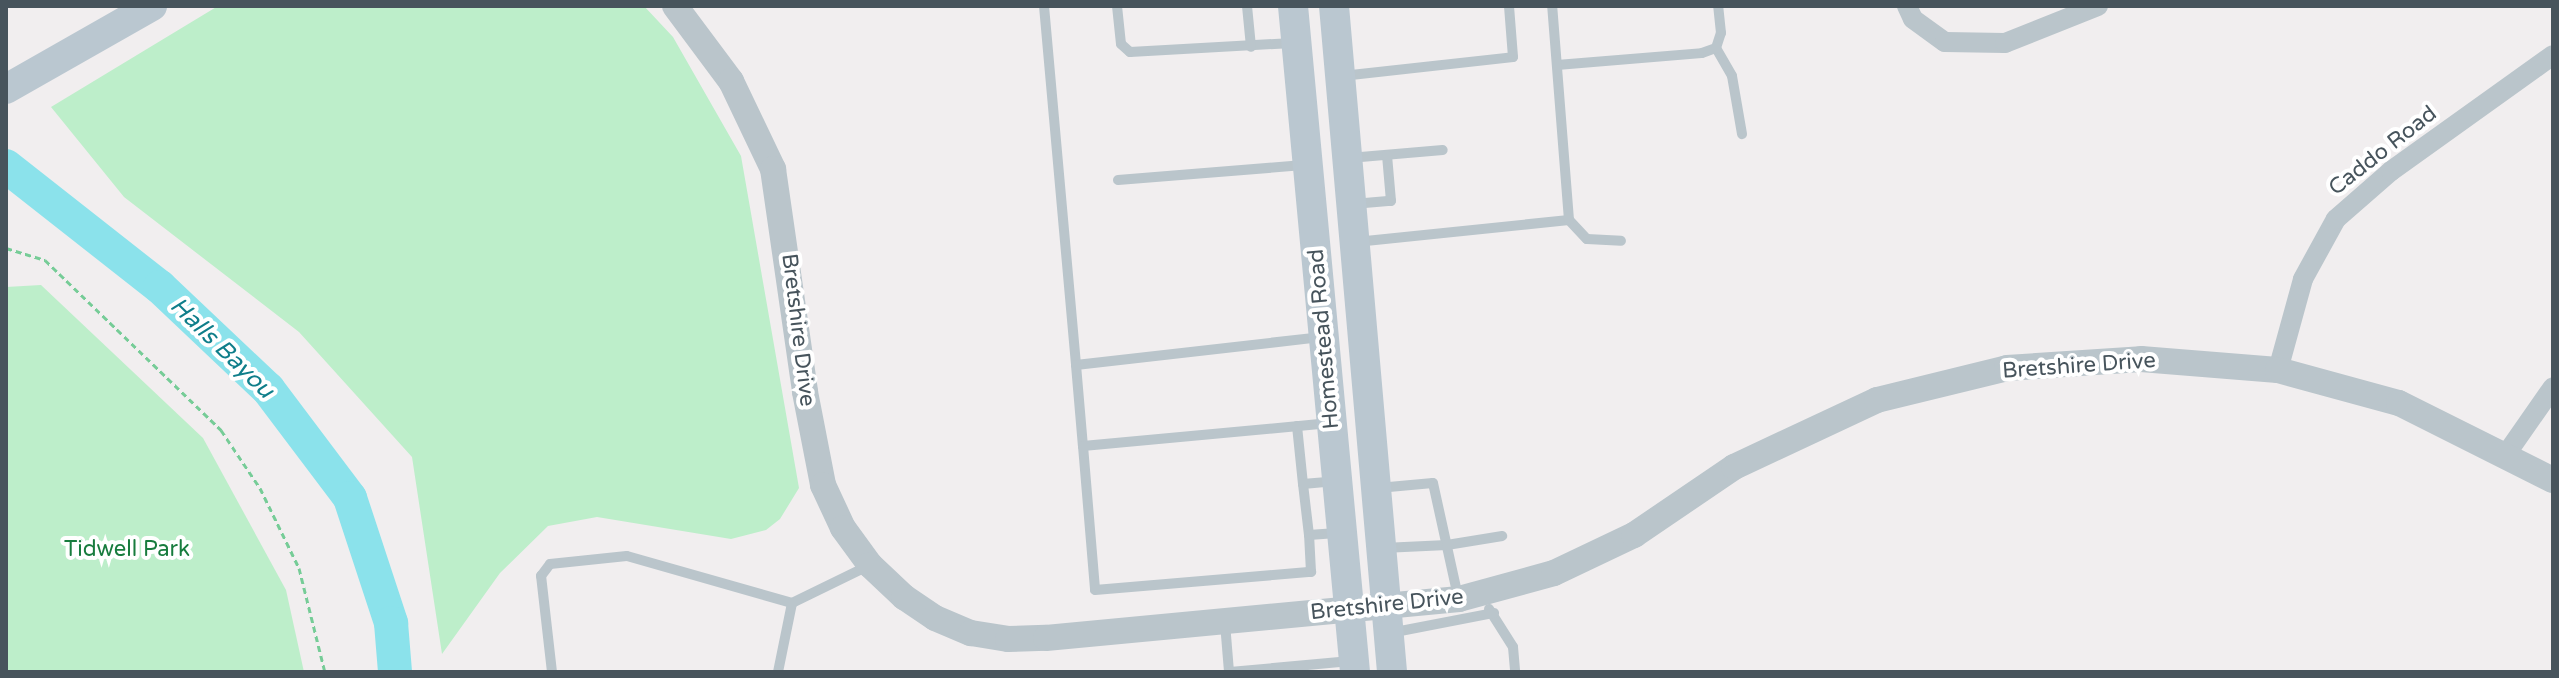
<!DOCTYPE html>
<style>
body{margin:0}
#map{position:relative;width:2559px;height:678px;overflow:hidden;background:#f1eeef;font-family:"Varela Round",sans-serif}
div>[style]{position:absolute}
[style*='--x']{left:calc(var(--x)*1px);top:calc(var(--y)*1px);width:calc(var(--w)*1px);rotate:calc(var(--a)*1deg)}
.green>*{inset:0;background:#bdeeca}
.river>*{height:34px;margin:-17px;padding:0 17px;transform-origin:17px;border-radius:17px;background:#8be2eb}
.path>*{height:3px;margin-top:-1.5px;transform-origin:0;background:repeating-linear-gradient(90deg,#76cc97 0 6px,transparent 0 10px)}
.service>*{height:10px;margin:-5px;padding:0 5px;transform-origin:5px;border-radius:5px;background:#bac5cb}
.minor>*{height:20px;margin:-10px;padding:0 10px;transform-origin:10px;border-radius:10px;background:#bac5cb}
.tertiary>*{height:26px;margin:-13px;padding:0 13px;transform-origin:13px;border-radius:13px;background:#bac5cb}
.secondary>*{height:30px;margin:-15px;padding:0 15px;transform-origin:15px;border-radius:15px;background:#bac7d0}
span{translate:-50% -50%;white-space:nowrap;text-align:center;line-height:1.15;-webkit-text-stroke:8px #fff;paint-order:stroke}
.street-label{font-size:22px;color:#47545c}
.park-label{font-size:22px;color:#187c3e}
.water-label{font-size:24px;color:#0f7e8a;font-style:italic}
.frame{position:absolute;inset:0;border:8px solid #47545c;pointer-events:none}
</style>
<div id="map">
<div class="green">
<div style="clip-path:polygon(218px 6px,644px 6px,673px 37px,741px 156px,799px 488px,780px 519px,766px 530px,731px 539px,597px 517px,548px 526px,500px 573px,442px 654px,412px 457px,299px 332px,124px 197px,51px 107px)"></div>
<div style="clip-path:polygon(41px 285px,203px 438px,286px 590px,304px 672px,6px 672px,6px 287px)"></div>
</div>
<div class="river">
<div style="--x:6;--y:166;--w:196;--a:38.2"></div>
<div style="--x:160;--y:287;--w:149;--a:43.4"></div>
<div style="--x:268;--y:389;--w:136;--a:53"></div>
<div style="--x:350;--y:498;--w:132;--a:71.8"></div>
<div style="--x:391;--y:623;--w:49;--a:85.3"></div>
</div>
<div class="path">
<div style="--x:6;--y:248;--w:41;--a:17.1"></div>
<div style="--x:45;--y:260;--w:245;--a:44"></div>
<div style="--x:221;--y:430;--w:70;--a:56.1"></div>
<div style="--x:260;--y:488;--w:89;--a:64"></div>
<div style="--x:299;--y:568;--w:107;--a:76"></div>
</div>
<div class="service">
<div style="--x:1044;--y:6;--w:360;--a:84.9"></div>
<div style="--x:1076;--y:365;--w:246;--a:-6.5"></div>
<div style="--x:1117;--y:6;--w:38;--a:84"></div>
<div style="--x:1121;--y:44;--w:12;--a:42"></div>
<div style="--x:1130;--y:52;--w:163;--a:-3.2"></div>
<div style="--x:1247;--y:6;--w:41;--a:84.4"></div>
<div style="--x:1716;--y:48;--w:32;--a:60"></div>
<div style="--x:1732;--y:76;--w:59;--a:80.2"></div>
<div style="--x:1557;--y:65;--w:145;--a:-4.7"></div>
<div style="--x:1702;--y:53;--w:15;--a:-20"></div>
<div style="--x:1716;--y:48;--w:16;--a:-72"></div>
<div style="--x:1721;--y:33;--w:27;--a:-96"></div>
<div style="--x:1342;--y:76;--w:172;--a:-6.3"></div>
<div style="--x:1513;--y:57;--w:51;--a:-94.5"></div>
<div style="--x:1349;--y:158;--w:94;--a:-4.9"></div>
<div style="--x:1118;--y:180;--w:189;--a:-4.6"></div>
<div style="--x:1353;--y:204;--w:38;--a:-5"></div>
<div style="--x:1391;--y:201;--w:46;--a:-95"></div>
<div style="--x:1569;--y:220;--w:26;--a:47"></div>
<div style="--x:1587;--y:239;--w:34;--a:3"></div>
<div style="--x:1356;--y:242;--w:214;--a:-5.9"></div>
<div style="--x:1569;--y:220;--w:215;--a:-94.5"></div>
<div style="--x:1076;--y:365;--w:81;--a:85.1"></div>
<div style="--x:1083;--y:446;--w:248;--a:-5.3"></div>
<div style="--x:1297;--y:426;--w:58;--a:84.1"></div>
<div style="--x:1303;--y:484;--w:33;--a:-5"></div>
<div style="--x:1083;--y:446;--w:144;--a:85.2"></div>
<div style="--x:1095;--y:590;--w:217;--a:-4.8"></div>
<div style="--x:1311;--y:572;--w:37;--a:-93"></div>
<div style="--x:1303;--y:484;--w:51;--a:83.3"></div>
<div style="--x:1309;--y:535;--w:31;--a:-4"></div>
<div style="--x:1378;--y:488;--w:55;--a:-5.2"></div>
<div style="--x:1433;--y:483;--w:117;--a:77.6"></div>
<div style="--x:1383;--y:548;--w:64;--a:-2.7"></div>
<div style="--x:1447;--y:545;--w:56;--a:-9.3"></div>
<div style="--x:1489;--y:609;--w:45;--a:57.7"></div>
<div style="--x:1513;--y:647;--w:25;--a:85"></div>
<div style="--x:1225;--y:623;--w:49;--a:85.3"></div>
<div style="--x:1390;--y:633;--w:106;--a:-10.9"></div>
<div style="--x:552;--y:672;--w:97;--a:-96.5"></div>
<div style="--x:541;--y:576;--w:15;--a:-53"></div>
<div style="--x:550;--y:564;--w:77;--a:-5.9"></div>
<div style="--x:627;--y:556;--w:172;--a:15.9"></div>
<div style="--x:792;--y:603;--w:85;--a:-26"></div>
<div style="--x:778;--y:672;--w:70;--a:-78.5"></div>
<div style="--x:1230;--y:672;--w:121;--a:-5.2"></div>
</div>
<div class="minor">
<div style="--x:1907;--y:6;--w:14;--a:65"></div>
<div style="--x:1913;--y:19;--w:39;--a:36"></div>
<div style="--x:1945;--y:42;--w:60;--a:1"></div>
<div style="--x:2005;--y:43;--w:100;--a:-21.7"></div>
<div style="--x:2278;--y:370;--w:94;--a:-74.6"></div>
<div style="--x:2303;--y:279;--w:68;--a:-61.2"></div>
<div style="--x:2336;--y:219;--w:73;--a:-41.1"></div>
<div style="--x:2391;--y:171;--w:199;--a:-35.6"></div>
<div style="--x:2507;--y:453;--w:80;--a:-55.1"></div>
</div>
<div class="tertiary">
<div style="--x:675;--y:6;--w:94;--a:53.3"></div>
<div style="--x:731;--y:81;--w:98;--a:64.5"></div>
<div style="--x:773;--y:169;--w:225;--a:81.8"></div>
<div style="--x:805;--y:392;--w:95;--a:79"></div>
<div style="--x:823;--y:485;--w:47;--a:65.1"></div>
<div style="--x:843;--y:528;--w:46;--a:53.9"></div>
<div style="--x:870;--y:565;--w:47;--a:43.3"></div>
<div style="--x:904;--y:597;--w:37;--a:34"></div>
<div style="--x:935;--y:618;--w:39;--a:23"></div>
<div style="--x:971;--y:633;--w:37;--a:9"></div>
<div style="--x:1008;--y:639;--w:38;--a:-2"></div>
<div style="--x:1046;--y:638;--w:415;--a:-5.4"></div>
<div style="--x:1459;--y:599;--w:98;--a:-15.3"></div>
<div style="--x:1554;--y:573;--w:89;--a:-25.4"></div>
<div style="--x:1634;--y:535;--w:121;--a:-34.2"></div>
<div style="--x:1734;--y:467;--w:158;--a:-25.1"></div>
<div style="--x:1877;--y:400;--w:134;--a:-13.8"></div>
<div style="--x:2007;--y:368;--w:134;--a:-3.8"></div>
<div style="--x:2141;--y:359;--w:137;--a:4.6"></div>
<div style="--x:2278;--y:370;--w:125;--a:15.3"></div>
<div style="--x:2399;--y:403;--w:172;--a:26.6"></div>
</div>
<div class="secondary">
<div style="--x:1293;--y:6;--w:669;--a:84.68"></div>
<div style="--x:1334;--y:6;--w:669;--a:85.02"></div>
<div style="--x:6;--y:89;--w:168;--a:-29.6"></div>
</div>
<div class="street-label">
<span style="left:2383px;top:151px;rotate:-38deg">Caddo Road</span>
<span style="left:798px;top:330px;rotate:83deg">Bretshire Drive</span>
<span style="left:1324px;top:339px;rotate:-95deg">Homestead Road</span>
<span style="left:2079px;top:366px;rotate:-4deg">Bretshire Drive</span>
<span style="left:1387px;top:605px;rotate:-6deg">Bretshire Drive</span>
</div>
<div class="park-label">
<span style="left:127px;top:550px">Tidwell Park</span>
</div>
<div class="water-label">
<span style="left:222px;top:348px;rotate:44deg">Halls Bayou</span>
</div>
<div class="frame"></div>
</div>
